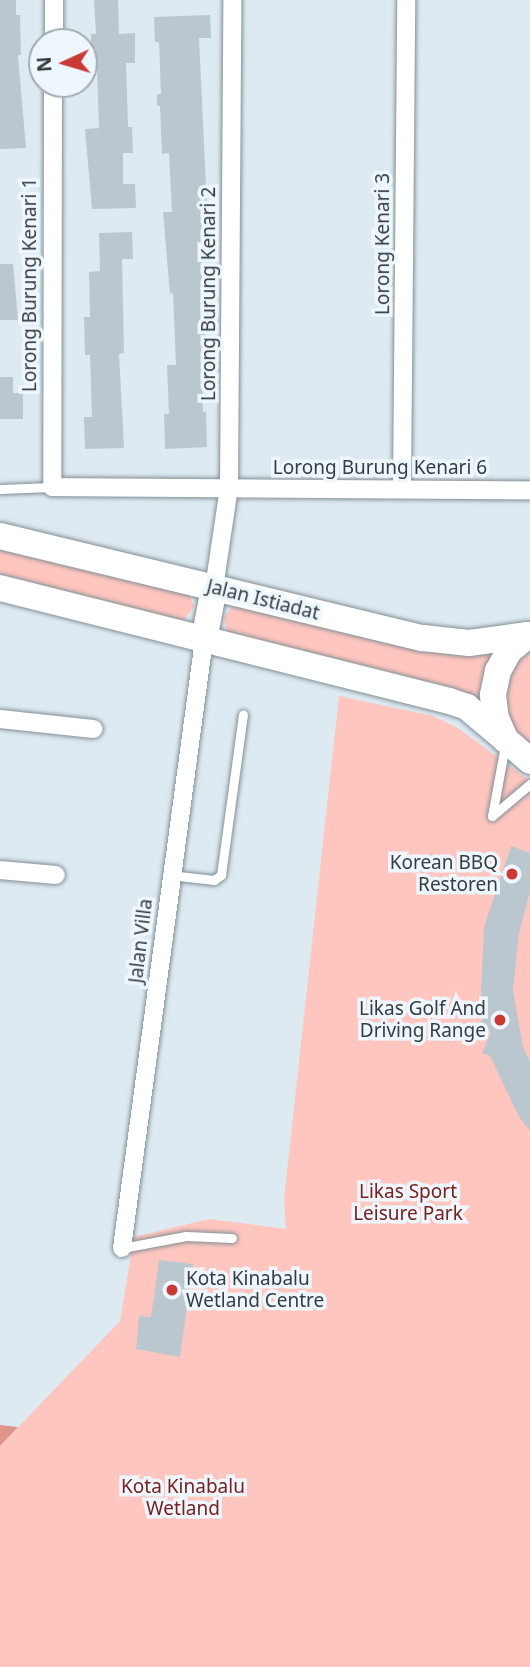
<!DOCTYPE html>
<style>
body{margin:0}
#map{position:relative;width:530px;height:1667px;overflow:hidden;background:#deeaf2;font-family:"Noto Sans",sans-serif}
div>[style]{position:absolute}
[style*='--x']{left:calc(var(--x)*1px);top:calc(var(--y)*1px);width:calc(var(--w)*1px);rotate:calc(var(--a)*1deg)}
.green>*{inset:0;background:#fec6bf}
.water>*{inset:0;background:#e0948c}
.building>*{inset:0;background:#bbc7cf}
.roads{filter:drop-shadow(0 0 2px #838f96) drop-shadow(0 0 2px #838f96)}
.service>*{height:9px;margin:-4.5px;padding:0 4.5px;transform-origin:4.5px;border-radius:4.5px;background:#fff}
.minor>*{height:18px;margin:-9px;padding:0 9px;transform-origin:9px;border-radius:9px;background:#fff}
.secondary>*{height:26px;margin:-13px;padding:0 13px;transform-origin:13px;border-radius:13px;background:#fff}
.dots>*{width:19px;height:19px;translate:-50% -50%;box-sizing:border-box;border:4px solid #edf7fd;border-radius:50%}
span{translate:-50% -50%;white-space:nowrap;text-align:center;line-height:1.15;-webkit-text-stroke:7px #edf7fd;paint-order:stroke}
.street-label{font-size:19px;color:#373c3f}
.poi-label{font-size:19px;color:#373c3f}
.right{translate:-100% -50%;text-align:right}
.left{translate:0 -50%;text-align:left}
.park-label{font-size:19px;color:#78201d}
.north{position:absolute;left:28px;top:28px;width:70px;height:70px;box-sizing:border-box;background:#edf7fd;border:2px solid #a4acb1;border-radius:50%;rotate:266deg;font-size:19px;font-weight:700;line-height:28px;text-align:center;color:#373c3f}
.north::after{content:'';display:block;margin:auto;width:24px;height:32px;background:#c93a35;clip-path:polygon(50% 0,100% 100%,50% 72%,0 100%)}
</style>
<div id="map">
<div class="green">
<div style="clip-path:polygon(0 545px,189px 593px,194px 607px,181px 623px,0 574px)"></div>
<div style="clip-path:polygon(234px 605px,499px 651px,483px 705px,227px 633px,224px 617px)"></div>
<div style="clip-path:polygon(530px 642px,530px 753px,516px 741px,499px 694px,520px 649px)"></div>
<div style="clip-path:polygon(339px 696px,433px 716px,458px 728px,530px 781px,530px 1667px,0 1667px,0 1446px,120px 1321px,134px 1237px,209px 1219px,286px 1229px,284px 1199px)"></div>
</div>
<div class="water">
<div style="clip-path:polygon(0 1425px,18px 1427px,0 1446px)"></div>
</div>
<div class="building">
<div style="clip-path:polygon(0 0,16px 0,16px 15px,20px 15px,21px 55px,18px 55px,26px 148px,0 149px)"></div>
<div style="clip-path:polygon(94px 0,118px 0,119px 34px,135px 33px,135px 63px,126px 63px,128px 127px,132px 127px,133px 153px,123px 153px,123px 184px,135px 184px,136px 208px,92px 209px,85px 129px,99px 128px,97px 71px,84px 72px,84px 48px,91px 48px,91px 34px,96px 34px)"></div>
<div style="clip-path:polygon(210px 15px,211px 38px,199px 38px,209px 250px,201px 250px,206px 348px,201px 348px,203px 412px,206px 412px,207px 447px,165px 449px,164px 414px,169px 414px,167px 365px,176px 365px,173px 293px,170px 294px,163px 212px,172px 212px,169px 153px,162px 154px,160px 106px,157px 106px,157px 94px,161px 94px,159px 42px,155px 42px,154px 17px)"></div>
<div style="clip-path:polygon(132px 232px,133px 259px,122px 259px,124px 353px,119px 354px,124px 448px,85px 449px,84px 417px,92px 417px,90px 355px,85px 355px,84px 317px,90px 317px,89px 272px,100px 271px,99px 233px)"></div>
<div style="clip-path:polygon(0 264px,13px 264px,18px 320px,0 320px)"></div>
<div style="clip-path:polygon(0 377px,13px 377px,13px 393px,23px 393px,23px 419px,0 419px)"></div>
<div style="clip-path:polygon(511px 846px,530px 853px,530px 891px,519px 934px,513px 990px,523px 1047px,530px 1062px,530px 1131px,519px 1117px,490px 1056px,482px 1053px,491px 1032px,478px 1025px,484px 1016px,481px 992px,484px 927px)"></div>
<div style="clip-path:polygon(159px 1260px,193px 1264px,180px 1357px,136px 1349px,139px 1316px,151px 1317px)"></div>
</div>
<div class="roads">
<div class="service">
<div style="--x:0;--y:489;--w:52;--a:-2.2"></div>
<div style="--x:492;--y:816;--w:72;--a:-79.6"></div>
<div style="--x:492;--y:816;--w:50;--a:-40.1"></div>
<div style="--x:170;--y:875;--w:44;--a:6.5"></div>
<div style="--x:214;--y:880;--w:9;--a:-36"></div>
<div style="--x:221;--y:875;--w:162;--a:-82.2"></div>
<div style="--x:122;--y:1248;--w:65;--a:-10.6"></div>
<div style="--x:186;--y:1236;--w:46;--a:2.5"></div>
</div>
<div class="minor">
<div style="--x:54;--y:42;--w:42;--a:-90"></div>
<div style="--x:53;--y:84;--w:403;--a:90.1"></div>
<div style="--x:52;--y:487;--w:478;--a:0.4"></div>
<div style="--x:402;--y:489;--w:489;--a:-89.5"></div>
<div style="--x:214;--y:588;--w:101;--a:-81.5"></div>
<div style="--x:229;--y:488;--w:488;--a:-89.6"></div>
<div style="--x:0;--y:719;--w:94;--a:6.1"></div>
<div style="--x:0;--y:870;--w:56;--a:5.1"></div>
<div style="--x:122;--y:1248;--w:614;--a:-82.32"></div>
</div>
<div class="secondary">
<div style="--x:0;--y:536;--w:435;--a:13.6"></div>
<div style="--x:423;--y:638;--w:46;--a:6.2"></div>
<div style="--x:469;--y:643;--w:59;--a:-7.9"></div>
<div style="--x:0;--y:588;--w:463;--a:14.1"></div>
<div style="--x:449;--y:701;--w:19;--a:18"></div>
<div style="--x:467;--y:707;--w:51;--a:40.2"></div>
<div style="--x:528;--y:635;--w:25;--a:140"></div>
<div style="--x:509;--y:651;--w:23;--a:119"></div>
<div style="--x:498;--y:671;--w:25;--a:102"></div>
<div style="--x:493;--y:695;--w:23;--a:83"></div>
<div style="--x:496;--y:718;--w:24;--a:66"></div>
<div style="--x:506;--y:740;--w:32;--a:41"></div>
<div style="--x:204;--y:640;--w:53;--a:-79.1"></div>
</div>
</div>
<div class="dots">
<div style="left:512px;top:874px;background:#c93a35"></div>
<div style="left:500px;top:1020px;background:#c93a35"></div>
<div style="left:172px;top:1290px;background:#c93a35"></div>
</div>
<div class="street-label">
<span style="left:383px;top:244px;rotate:-90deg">Lorong Kenari 3</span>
<span style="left:30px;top:285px;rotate:-90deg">Lorong Burung Kenari 1</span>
<span style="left:209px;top:294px;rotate:-90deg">Lorong Burung Kenari 2</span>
<span style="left:380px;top:468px">Lorong Burung Kenari 6</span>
<span style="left:263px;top:600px;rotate:14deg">Jalan Istiadat</span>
<span style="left:141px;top:941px;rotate:-83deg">Jalan Villa</span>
</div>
<div class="poi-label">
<span class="right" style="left:498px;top:874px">Korean BBQ<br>Restoren</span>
<span class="right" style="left:486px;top:1020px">Likas Golf And<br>Driving Range</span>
<span class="left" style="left:186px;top:1290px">Kota Kinabalu<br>Wetland Centre</span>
</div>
<div class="park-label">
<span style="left:408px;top:1203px">Likas Sport<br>Leisure Park</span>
<span style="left:183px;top:1498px">Kota Kinabalu<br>Wetland</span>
</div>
<div class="north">N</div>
</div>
